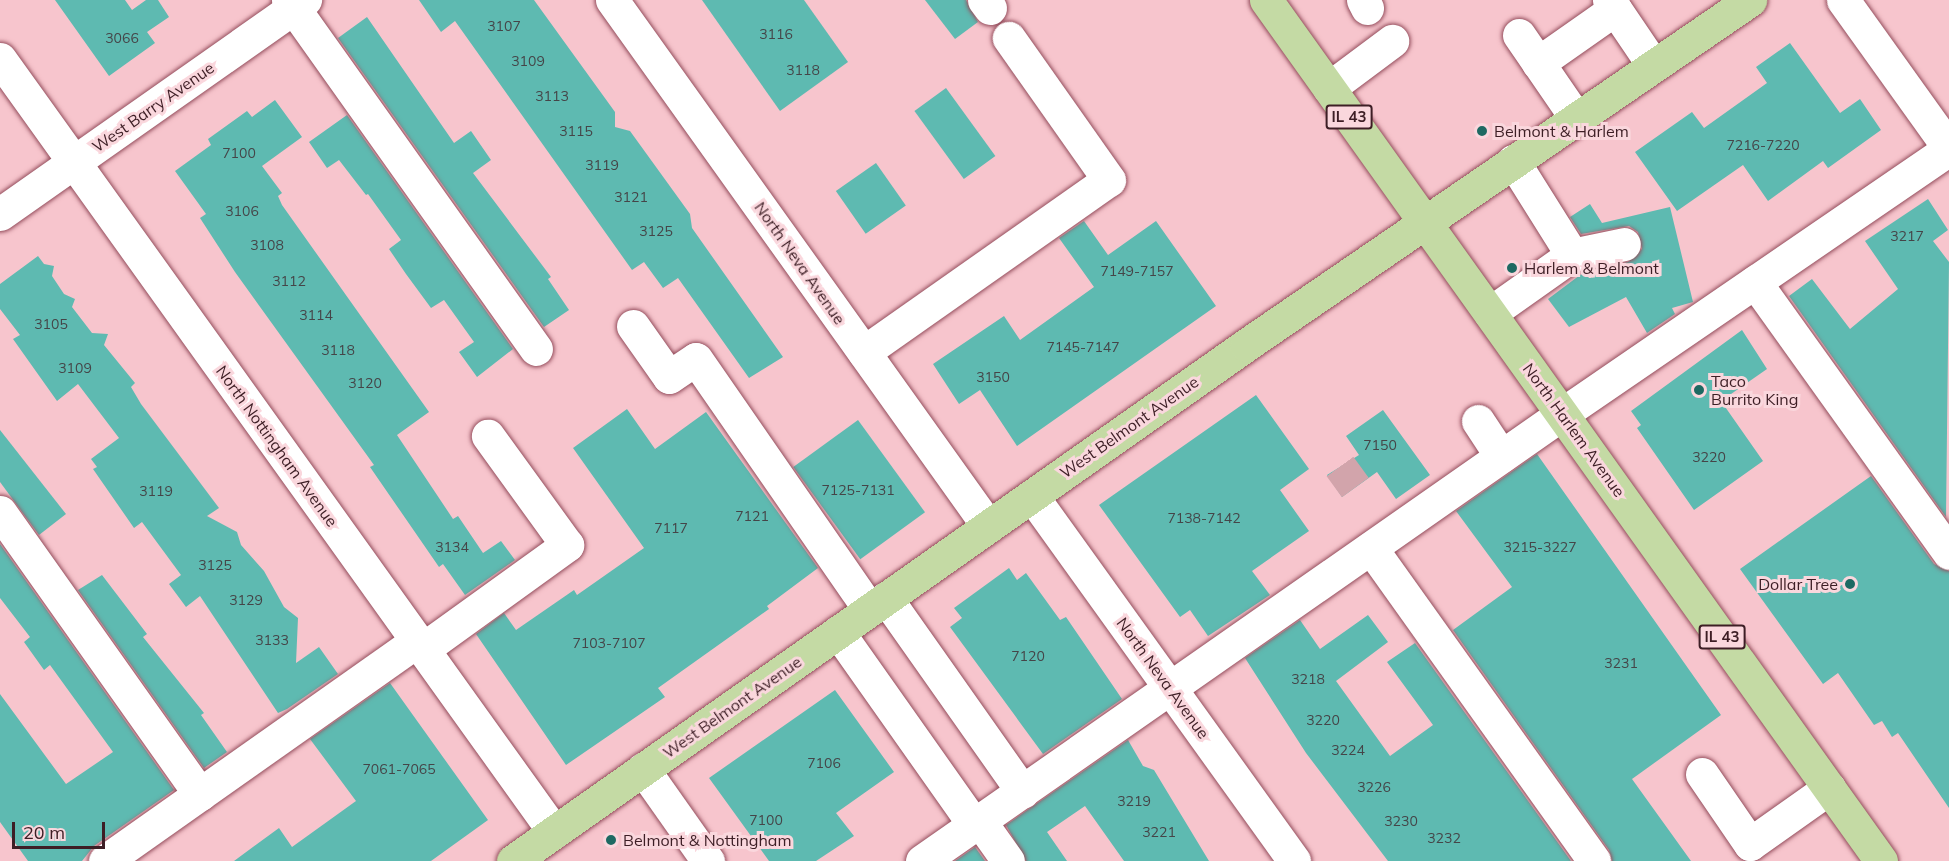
<!DOCTYPE html>
<style>
body{margin:0}
#map{position:relative;width:1949px;height:861px;overflow:hidden;background:#f7c5cd;font-family:Mulish,sans-serif}
div>[style]{position:absolute}
[style*='--x']{left:calc(var(--x)*1px);top:calc(var(--y)*1px);width:calc(var(--w)*1px);rotate:calc(var(--a)*1deg)}
.building>*{inset:0;background:#5ebab1;transform-origin:0 0}
.minor-tunnel>*{height:33px;margin-top:-16.5px;transform-origin:0;background:repeating-linear-gradient(90deg,#d2a4ab 0 33px,transparent 0 49px)}
.roads{filter:drop-shadow(0 0 2px #944d5c) drop-shadow(0 0 2px #944d5c)}
.minor>*{height:33px;margin:-16.5px;padding:0 16.5px;transform-origin:16.5px;border-radius:16.5px;background:#fff}
.major>*{height:33px;margin:-16.5px;padding:0 16.5px;transform-origin:16.5px;border-radius:16.5px;background:#c4daa4}
.dots>*{width:16px;height:16px;translate:-50% -50%;box-sizing:border-box;border:3px solid #fad7dd;border-radius:50%}
span{translate:-50% -50%;white-space:nowrap;text-align:center;line-height:1.15;-webkit-text-stroke:6px #fad7dd;paint-order:stroke}
.number-label{font-size:14px;color:#454548}
.number-label span{-webkit-text-stroke-width:0}
.shield-label span{padding:2px 4px;background:#fad7dd;border:2px solid;border-radius:4px;-webkit-text-stroke-width:0}
.shield-label{font-size:15px;color:#3d1e25;font-weight:700}
.street-label{font-size:16px;color:#3d1e25}
.poi-label{font-size:16px;color:#3d1e25}
.left{translate:0 -50%;text-align:left}
.right{translate:-100% -50%;text-align:right}
.scale{position:absolute;left:12px;top:822px;width:93px;height:27px;box-sizing:border-box;border:3px solid #3d1e25;border-top:0;padding-left:8px;font-size:18px;line-height:21px;white-space:nowrap;color:#3d1e25;-webkit-text-stroke:4px #fad7dd;paint-order:stroke}
</style>
<div id="map">
<div class="building">
<div style="clip-path:polygon(55px 0,125px 0,132px 10px,146px 0,158px 0,169px 17px,147px 32px,155px 43px,109px 76px)"></div>
<div style="clip-path:polygon(419px 0,534px 0,615px 112px,615px 127px,630px 131px,690px 214px,692px 228px,783px 357px,749px 378px,678px 278px,663px 288px,644px 262px,632px 270px,455px 21px,441px 32px)"></div>
<div style="clip-path:polygon(702px 0,804px 0,848px 62px,780px 111px)"></div>
<div style="clip-path:polygon(925px 0,966px 0,978px 22px,955px 39px)"></div>
<div style="clip-path:polygon(367px 17px,454px 143px,471px 131px,491px 160px,473px 173px,551px 277px,548px 279px,569px 310px,544px 327px,338px 38px)"></div>
<div style="clip-path:polygon(1790px 43px,1840px 113px,1860px 99px,1881px 130px,1828px 168px,1823px 161px,1768px 201px,1743px 165px,1677px 211px,1635px 152px,1692px 112px,1704px 128px,1767px 83px,1756px 67px)"></div>
<div style="left:946px;top:88px;width:84px;height:39px;rotate:54deg"></div>
<div style="clip-path:polygon(275px 100px,302px 137px,262px 166px,282px 193px,278px 196px,282px 205px,429px 412px,397px 435px,453px 519px,458px 516px,483px 553px,501px 541px,515px 560px,465px 595px,443px 564px,439px 567px,370px 467px,374px 465px,235px 272px,200px 218px,206px 214px,175px 171px,211px 145px,208px 139px,247px 111px,252px 117px)"></div>
<div style="clip-path:polygon(347px 115px,513px 349px,477px 377px,459px 352px,474px 342px,444px 300px,431px 308px,406px 274px,389px 249px,401px 240px,368px 194px,366px 195px,339px 160px,327px 168px,309px 142px)"></div>
<div style="left:876px;top:163px;width:52px;height:49px;rotate:55deg"></div>
<div style="clip-path:polygon(1928px 199px,1948px 230px,1933px 241px,1949px 262px,1946px 517px,1789px 296px,1812px 279px,1850px 329px,1898px 289px,1865px 241px)"></div>
<div style="clip-path:polygon(1590px 204px,1602px 223px,1670px 207px,1693px 302px,1672px 308px,1675px 314px,1647px 333px,1626px 297px,1569px 327px,1548px 299px,1584px 272px,1628px 262px,1642px 249px,1638px 232px,1629px 226px,1581px 234px,1570px 217px)"></div>
<div style="clip-path:polygon(1084px 221px,1108px 255px,1156px 221px,1216px 306px,1017px 446px,980px 390px,959px 404px,933px 364px,1004px 316px,1020px 340px,1094px 287px,1059px 238px)"></div>
<div style="clip-path:polygon(38px 256px,44px 264px,54px 266px,52px 276px,64px 294px,75px 299px,72px 307px,92px 333px,108px 334px,104px 345px,135px 383px,131px 387px,141px 404px,219px 508px,207px 516px,237px 532px,241px 545px,264px 571px,284px 607px,298px 618px,296px 663px,319px 647px,338px 674px,287px 709px,278px 713px,200px 596px,186px 607px,169px 584px,181px 575px,142px 522px,134px 528px,93px 469px,97px 467px,91px 459px,119px 438px,78px 384px,57px 401px,13px 339px,20px 335px,0 309px,0 284px)"></div>
<div style="clip-path:polygon(1742px 330px,1767px 369px,1721px 401px,1763px 461px,1694px 510px,1637px 428px,1641px 425px,1631px 411px)"></div>
<div style="clip-path:polygon(1256px 395px,1309px 469px,1280px 490px,1309px 531px,1252px 571px,1270px 595px,1208px 636px,1190px 610px,1180px 617px,1099px 505px)"></div>
<div style="clip-path:polygon(627px 409px,655px 449px,706px 412px,818px 568px,767px 606px,769px 609px,658px 688px,665px 697px,566px 765px,476px 634px,504px 613px,516px 630px,574px 590px,577px 595px,644px 548px,573px 448px)"></div>
<div style="clip-path:polygon(1383px 410px,1430px 475px,1396px 499px,1377px 472px,1342px 497px,1327px 475px,1359px 455px,1346px 436px)"></div>
<div style="left:858px;top:420px;width:114px;height:80px;rotate:54deg"></div>
<div style="clip-path:polygon(0 430px,66px 514px,39px 535px,0 482px)"></div>
<div style="clip-path:polygon(1537px 454px,1721px 715px,1632px 779px,1691px 861px,1612px 861px,1609px 850px,1453px 630px,1512px 587px,1456px 511px)"></div>
<div style="clip-path:polygon(1871px 476px,1934px 564px,1949px 571px,1949px 808px,1898px 733px,1892px 737px,1882px 721px,1874px 725px,1838px 673px,1823px 684px,1740px 569px)"></div>
<div style="clip-path:polygon(0 544px,174px 790px,94px 846px,82px 861px,28px 861px,0 822px,0 694px,66px 784px,113px 752px,50px 665px,44px 670px,24px 642px,30px 637px,0 598px)"></div>
<div style="clip-path:polygon(1009px 568px,1017px 580px,1026px 573px,1060px 620px,1066px 617px,1122px 699px,1043px 754px,950px 627px,962px 618px,954px 608px)"></div>
<div style="clip-path:polygon(102px 575px,147px 634px,143px 637px,204px 713px,201px 715px,227px 752px,204px 768px,78px 590px)"></div>
<div style="clip-path:polygon(1368px 615px,1388px 642px,1336px 681px,1390px 756px,1433px 725px,1387px 662px,1415px 643px,1571px 861px,1388px 861px,1306px 753px,1245px 658px,1300px 620px,1320px 649px)"></div>
<div style="clip-path:polygon(390px 683px,488px 820px,431px 861px,234px 861px,279px 828px,292px 847px,356px 801px,310px 739px)"></div>
<div style="clip-path:polygon(835px 690px,894px 772px,836px 813px,854px 836px,816px 861px,769px 861px,709px 778px)"></div>
<div style="clip-path:polygon(1128px 740px,1143px 766px,1154px 770px,1209px 861px,1124px 861px,1085px 806px,1047px 832px,1067px 861px,1026px 861px,1006px 825px)"></div>
<div style="clip-path:polygon(975px 847px,985px 861px,955px 861px)"></div>
</div>
<div class="minor-tunnel">
<div style="--x:1340;--y:466;--w:26;--a:54"></div>
</div>
<div class="roads">
<div class="minor">
<div style="--x:288;--y:0;--w:428;--a:54.6"></div>
<div style="--x:612;--y:0;--w:647;--a:54.44"></div>
<div style="--x:984;--y:0;--w:10;--a:53"></div>
<div style="--x:1363;--y:0;--w:9;--a:63"></div>
<div style="--x:1609;--y:0;--w:78;--a:55.9"></div>
<div style="--x:1843;--y:0;--w:182;--a:54.4"></div>
<div style="--x:1519;--y:35;--w:101;--a:55.5"></div>
<div style="--x:0;--y:59;--w:951;--a:54.37"></div>
<div style="--x:1538;--y:63;--w:94;--a:-35"></div>
<div style="--x:1329;--y:88;--w:79;--a:-36.7"></div>
<div style="--x:0;--y:214;--w:373;--a:-35.1"></div>
<div style="--x:1572;--y:255;--w:53;--a:-11.9"></div>
<div style="--x:1755;--y:282;--w:333;--a:54.4"></div>
<div style="--x:1490;--y:313;--w:100;--a:-35.3"></div>
<div style="--x:1572;--y:255;--w:111;--a:-122.1"></div>
<div style="--x:633;--y:326;--w:62;--a:54.8"></div>
<div style="--x:669;--y:377;--w:32;--a:-34"></div>
<div style="--x:696;--y:359;--w:305;--a:55.3"></div>
<div style="--x:864;--y:352;--w:299;--a:-35.1"></div>
<div style="--x:1109;--y:180;--w:174;--a:-125.2"></div>
<div style="--x:1478;--y:421;--w:42;--a:56.7"></div>
<div style="--x:1032;--y:496;--w:449;--a:54.3"></div>
<div style="--x:0;--y:512;--w:346;--a:54.7"></div>
<div style="--x:1371;--y:548;--w:384;--a:54.5"></div>
<div style="--x:886;--y:598;--w:237;--a:54.8"></div>
<div style="--x:838;--y:632;--w:236;--a:54.8"></div>
<div style="--x:423;--y:649;--w:178;--a:-35.8"></div>
<div style="--x:567;--y:545;--w:135;--a:-125.9"></div>
<div style="--x:643;--y:769;--w:113;--a:54.8"></div>
<div style="--x:1702;--y:774;--w:85;--a:55.6"></div>
<div style="--x:1750;--y:844;--w:97;--a:-35.3"></div>
<div style="--x:979;--y:820;--w:50;--a:54.7"></div>
<div style="--x:105;--y:861;--w:382;--a:-35.2"></div>
<div style="--x:922;--y:861;--w:781;--a:-34.93"></div>
<div style="--x:1562;--y:414;--w:469;--a:-34.4"></div>
</div>
<div class="major">
<div style="--x:1266;--y:0;--w:1058;--a:54.46"></div>
<div style="--x:513;--y:861;--w:896;--a:-35.14"></div>
<div style="--x:1246;--y:345;--w:611;--a:-34.39"></div>
</div>
</div>
<div class="dots">
<div style="left:1482px;top:131px;background:#1e6962"></div>
<div style="left:1512px;top:268px;background:#1e6962"></div>
<div style="left:1699px;top:390px;background:#1e6962"></div>
<div style="left:1850px;top:584px;background:#1e6962"></div>
<div style="left:611px;top:840px;background:#1e6962"></div>
</div>
<div class="number-label">
<span style="left:504px;top:26px">3107</span>
<span style="left:776px;top:34px">3116</span>
<span style="left:122px;top:38px">3066</span>
<span style="left:528px;top:61px">3109</span>
<span style="left:803px;top:70px">3118</span>
<span style="left:552px;top:96px">3113</span>
<span style="left:576px;top:131px">3115</span>
<span style="left:1763px;top:145px">7216-7220</span>
<span style="left:239px;top:153px">7100</span>
<span style="left:602px;top:165px">3119</span>
<span style="left:631px;top:197px">3121</span>
<span style="left:242px;top:211px">3106</span>
<span style="left:656px;top:231px">3125</span>
<span style="left:1907px;top:236px">3217</span>
<span style="left:267px;top:245px">3108</span>
<span style="left:1137px;top:271px">7149-7157</span>
<span style="left:289px;top:281px">3112</span>
<span style="left:316px;top:315px">3114</span>
<span style="left:51px;top:324px">3105</span>
<span style="left:1083px;top:347px">7145-7147</span>
<span style="left:338px;top:350px">3118</span>
<span style="left:75px;top:368px">3109</span>
<span style="left:993px;top:377px">3150</span>
<span style="left:365px;top:383px">3120</span>
<span style="left:1380px;top:445px">7150</span>
<span style="left:1709px;top:457px">3220</span>
<span style="left:858px;top:490px">7125-7131</span>
<span style="left:156px;top:491px">3119</span>
<span style="left:752px;top:516px">7121</span>
<span style="left:1204px;top:518px">7138-7142</span>
<span style="left:671px;top:528px">7117</span>
<span style="left:452px;top:547px">3134</span>
<span style="left:1540px;top:547px">3215-3227</span>
<span style="left:215px;top:565px">3125</span>
<span style="left:246px;top:600px">3129</span>
<span style="left:272px;top:640px">3133</span>
<span style="left:609px;top:643px">7103-7107</span>
<span style="left:1028px;top:656px">7120</span>
<span style="left:1621px;top:663px">3231</span>
<span style="left:1308px;top:679px">3218</span>
<span style="left:1323px;top:720px">3220</span>
<span style="left:1348px;top:750px">3224</span>
<span style="left:824px;top:763px">7106</span>
<span style="left:399px;top:769px">7061-7065</span>
<span style="left:1374px;top:787px">3226</span>
<span style="left:1134px;top:801px">3219</span>
<span style="left:766px;top:820px">7100</span>
<span style="left:1401px;top:821px">3230</span>
<span style="left:1159px;top:832px">3221</span>
<span style="left:1444px;top:838px">3232</span>
</div>
<div class="shield-label">
<span style="left:1349px;top:117px">IL 43</span>
<span style="left:1722px;top:637px">IL 43</span>
</div>
<div class="street-label">
<span style="left:153px;top:107px;rotate:-35deg">West Barry Avenue</span>
<span style="left:800px;top:263px;rotate:55deg">North Neva Avenue</span>
<span style="left:1129px;top:427px;rotate:-35deg">West Belmont Avenue</span>
<span style="left:1574px;top:430px;rotate:54deg">North Harlem Avenue</span>
<span style="left:277px;top:446px;rotate:54deg">North Nottingham Avenue</span>
<span style="left:1163px;top:678px;rotate:54deg">North Neva Avenue</span>
<span style="left:732px;top:707px;rotate:-35deg">West Belmont Avenue</span>
</div>
<div class="poi-label">
<span class="left" style="left:1494px;top:131px">Belmont &amp; Harlem</span>
<span class="left" style="left:1524px;top:268px">Harlem &amp; Belmont</span>
<span class="left" style="left:1711px;top:390px">Taco<br>Burrito King</span>
<span class="right" style="left:1838px;top:584px">Dollar Tree</span>
<span class="left" style="left:623px;top:840px">Belmont &amp; Nottingham</span>
</div>
<div class="scale">20 m</div>
</div>
